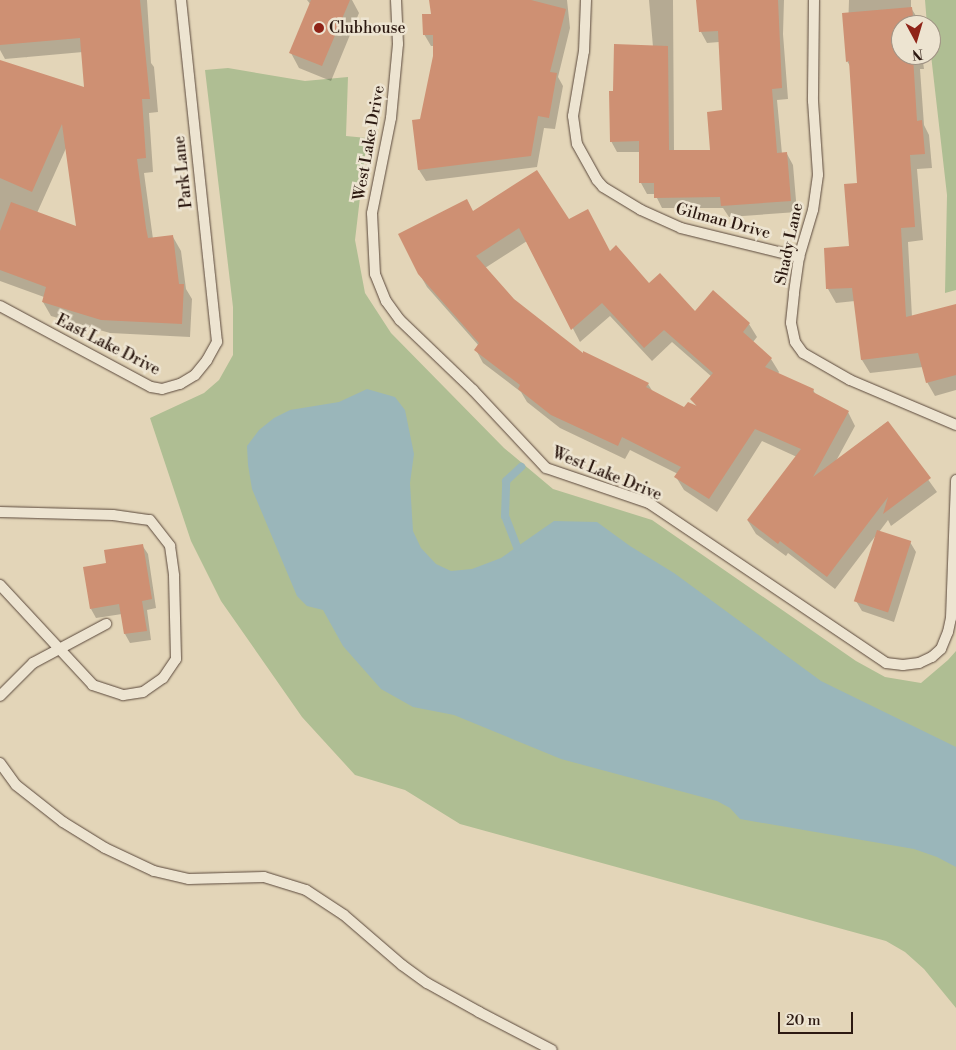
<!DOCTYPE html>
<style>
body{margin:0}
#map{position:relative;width:956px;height:1050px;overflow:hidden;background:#e3d5b8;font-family:"Libre Bodoni",serif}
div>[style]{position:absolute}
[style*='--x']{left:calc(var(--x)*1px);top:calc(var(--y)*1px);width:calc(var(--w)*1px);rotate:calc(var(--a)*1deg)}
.green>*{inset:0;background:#afbe93}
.water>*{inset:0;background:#9ab6ba}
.shadow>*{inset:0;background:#0003}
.stream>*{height:8px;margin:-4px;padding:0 4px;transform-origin:4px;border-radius:4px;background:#9ab6ba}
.building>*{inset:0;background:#ce9073;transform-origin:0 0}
.roads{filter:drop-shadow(0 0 1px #5a483b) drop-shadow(0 0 1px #5a483b)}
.service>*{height:10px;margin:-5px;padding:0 5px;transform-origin:5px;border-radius:5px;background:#ede4d1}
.dots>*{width:14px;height:14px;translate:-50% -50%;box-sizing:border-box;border:2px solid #ede4d1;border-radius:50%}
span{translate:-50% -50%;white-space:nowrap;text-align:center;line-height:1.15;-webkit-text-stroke:5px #ede4d1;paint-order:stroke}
.poi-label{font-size:16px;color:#2c1911}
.left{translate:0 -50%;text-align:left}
.street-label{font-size:16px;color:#2c1911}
.north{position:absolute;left:891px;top:15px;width:50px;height:50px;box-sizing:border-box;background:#ede4d1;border:1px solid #a09384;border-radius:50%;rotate:174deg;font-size:14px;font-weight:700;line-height:20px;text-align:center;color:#2c1911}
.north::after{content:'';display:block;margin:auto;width:18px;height:22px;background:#8f2418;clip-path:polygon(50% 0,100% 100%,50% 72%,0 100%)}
.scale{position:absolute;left:778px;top:1012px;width:75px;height:22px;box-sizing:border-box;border:2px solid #2c1911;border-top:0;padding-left:6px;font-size:15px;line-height:18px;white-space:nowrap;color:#2c1911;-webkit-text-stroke:4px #ede4d1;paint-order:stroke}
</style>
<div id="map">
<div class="green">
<div style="clip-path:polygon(925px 0,956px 0,956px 290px,945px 293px,947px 195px,931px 55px,931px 25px,927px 25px)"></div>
<div style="clip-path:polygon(228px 68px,305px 81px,348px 77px,346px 136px,367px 138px,355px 240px,365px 293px,391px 333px,504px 448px,553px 489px,652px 520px,856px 661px,885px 677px,921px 683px,948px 660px,956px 651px,956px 1008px,924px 969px,905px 952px,886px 941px,460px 824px,405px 790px,355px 775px,302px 717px,221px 601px,191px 541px,150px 418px,204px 393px,219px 380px,233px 355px,233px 307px,205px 70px)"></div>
</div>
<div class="water">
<div style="clip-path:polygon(367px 389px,395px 397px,405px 410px,414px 454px,410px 483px,413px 531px,421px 548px,436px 564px,451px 571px,472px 569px,501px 558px,554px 521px,597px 522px,630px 546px,674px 573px,821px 681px,956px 747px,956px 867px,937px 857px,914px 849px,740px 819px,730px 808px,717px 801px,561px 759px,454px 715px,413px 707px,381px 689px,343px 646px,323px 610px,307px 606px,297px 596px,252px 489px,248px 465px,247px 446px,259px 430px,274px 418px,290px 410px,339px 402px)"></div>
</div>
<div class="shadow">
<div style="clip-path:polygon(evenodd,0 0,147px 0,151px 63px,154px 67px,158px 112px,149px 113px,153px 172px,144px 173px,153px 239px,173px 237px,181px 251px,186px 289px,192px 299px,190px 337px,110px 333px,51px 316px,43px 302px,44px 297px,0 281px,0 63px,86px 89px,83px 52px,5px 59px,0 50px,0 0,67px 146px,77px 228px,37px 213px,67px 146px)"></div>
<div style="clip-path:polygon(307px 0,352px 0,359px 13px,331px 81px,299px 68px,291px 53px,311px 5px)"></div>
<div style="clip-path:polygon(431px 0,567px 0,570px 28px,558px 77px,563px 86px,555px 129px,544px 128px,537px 167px,426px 181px,419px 170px,421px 120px,434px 57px,434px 46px,431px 46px,424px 34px,432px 15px)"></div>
<div style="clip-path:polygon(649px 0,673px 0,674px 151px,712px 151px,724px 111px,719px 42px,707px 43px,701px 32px,698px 0,784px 0,783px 34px,788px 99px,777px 100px,782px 154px,787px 154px,793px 165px,797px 212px,729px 217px,723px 208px,662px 208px,655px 194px,647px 194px,641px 183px,640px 152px,617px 152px,611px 141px,614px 92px,653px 47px)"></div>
<div style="clip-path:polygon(849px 0,911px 0,911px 8px,920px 22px,920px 25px,901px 25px,901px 55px,922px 55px,924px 69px,920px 69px,924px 125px,929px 135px,932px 168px,917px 169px,923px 240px,908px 242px,912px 317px,956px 305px,956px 390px,935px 396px,927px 382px,923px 367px,870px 373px,862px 360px,855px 301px,836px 303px,828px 289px,825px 249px,851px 247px,858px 184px,850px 66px,847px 61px)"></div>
<div style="clip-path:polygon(evenodd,473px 212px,568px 221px,649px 285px,695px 313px,713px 292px,749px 324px,757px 337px,753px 342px,771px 359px,779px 372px,778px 374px,813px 390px,816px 395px,848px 412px,855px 426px,836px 461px,887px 422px,937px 492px,891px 526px,888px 520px,879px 532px,910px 542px,916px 552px,894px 622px,862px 611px,856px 601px,877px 534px,835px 589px,788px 553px,786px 556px,756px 534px,748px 521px,797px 457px,762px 441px,717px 512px,684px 490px,676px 477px,678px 474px,630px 450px,625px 459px,560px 428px,527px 402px,521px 392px,483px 363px,476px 350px,479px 346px,427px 287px,419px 273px,473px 212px,527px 241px,580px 342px,610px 316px,652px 361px,672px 342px,712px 377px,692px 399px,697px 407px,684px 408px,653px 392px,648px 384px,587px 357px,513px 300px,485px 268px,527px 241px)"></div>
<div style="clip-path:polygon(142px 545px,148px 554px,156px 608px,147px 610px,151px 640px,130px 643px,125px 634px,122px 614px,96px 618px,91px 609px,107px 564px)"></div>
</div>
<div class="stream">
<div style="--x:517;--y:547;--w:33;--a:-111"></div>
<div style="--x:505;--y:516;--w:35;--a:-88"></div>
<div style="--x:506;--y:481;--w:21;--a:-43"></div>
</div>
<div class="building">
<div style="clip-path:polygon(0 0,140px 0,150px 99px,142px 99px,146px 158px,137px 159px,146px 228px,148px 238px,173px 235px,179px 284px,184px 284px,182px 324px,101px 320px,42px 302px,46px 287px,0 270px,0 231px,11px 202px,76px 226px,62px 124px,32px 192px,0 178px,0 60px,84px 87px,80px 38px,0 45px)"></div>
<div style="clip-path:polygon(311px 0,350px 0,322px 66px,289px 53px)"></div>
<div style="clip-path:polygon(429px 0,531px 0,566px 9px,550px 72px,557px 73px,549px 118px,538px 116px,531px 156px,418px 170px,412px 120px,420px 119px,433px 56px,433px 35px,423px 35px,422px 14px,431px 14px)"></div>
<div style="clip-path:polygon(696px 0,778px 0,782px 88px,772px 89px,777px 153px,787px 152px,791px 201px,721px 206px,720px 197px,654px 198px,654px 183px,639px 183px,639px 141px,610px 142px,609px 91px,613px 91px,614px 44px,668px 46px,669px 150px,710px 150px,707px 112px,722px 110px,718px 31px,699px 32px)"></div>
<div style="clip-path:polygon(912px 7px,914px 25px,901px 25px,901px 55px,916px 55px,913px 56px,917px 121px,922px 120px,925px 154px,910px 155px,915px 227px,901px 228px,906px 317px,956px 304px,956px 375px,926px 383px,918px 353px,861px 360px,852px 288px,826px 289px,824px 248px,849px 246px,844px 184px,857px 183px,849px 61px,846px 62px,842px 13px)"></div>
<div style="clip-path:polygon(evenodd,537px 170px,569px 219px,588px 209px,610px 251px,616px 245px,649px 283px,660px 273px,695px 311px,713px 290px,750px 323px,743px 332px,772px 358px,765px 367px,814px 389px,813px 392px,849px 411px,813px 477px,888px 421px,931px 478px,883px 514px,888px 497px,827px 577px,780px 541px,778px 544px,747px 520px,801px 449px,755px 429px,709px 499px,674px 477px,681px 467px,622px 437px,618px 446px,551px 415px,518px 389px,520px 385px,474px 350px,479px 343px,418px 274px,398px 234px,467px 199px,473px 211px,537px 170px,519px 228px,571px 330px,602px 303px,644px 348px,664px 330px,713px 373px,690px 399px,697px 406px,688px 402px,684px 407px,646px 387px,649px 383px,583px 351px,583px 353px,514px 299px,476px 256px,519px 228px)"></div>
<div style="left:877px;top:530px;width:36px;height:75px;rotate:18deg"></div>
<div style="clip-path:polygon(143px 544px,152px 599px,142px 601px,147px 631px,124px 634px,119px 604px,90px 609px,83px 567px,106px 563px,104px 550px)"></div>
</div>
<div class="roads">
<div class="service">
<div style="--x:396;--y:0;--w:44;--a:87.4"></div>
<div style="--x:398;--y:44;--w:74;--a:95.4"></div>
<div style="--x:391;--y:118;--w:97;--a:101.3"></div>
<div style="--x:372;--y:213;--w:61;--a:87.2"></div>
<div style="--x:375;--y:274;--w:29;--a:68"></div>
<div style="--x:386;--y:301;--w:24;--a:54"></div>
<div style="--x:400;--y:320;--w:101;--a:43.8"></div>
<div style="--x:473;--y:390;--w:107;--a:46.9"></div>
<div style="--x:546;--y:468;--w:109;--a:18.8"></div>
<div style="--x:649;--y:503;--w:286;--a:34"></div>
<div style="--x:886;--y:663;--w:17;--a:7"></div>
<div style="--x:903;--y:665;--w:16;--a:-7"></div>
<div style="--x:919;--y:663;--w:14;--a:-25"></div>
<div style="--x:932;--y:657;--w:12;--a:-42"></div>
<div style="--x:941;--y:649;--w:18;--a:-68"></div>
<div style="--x:948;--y:632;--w:14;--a:-78"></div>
<div style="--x:951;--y:618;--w:138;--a:-87.9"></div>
<div style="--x:586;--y:0;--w:51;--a:92.2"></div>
<div style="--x:584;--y:51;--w:66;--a:99.6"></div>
<div style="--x:573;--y:116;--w:28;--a:82"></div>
<div style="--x:577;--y:144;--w:41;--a:60.9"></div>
<div style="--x:597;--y:180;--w:9;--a:49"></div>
<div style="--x:603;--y:187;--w:44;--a:31.2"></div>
<div style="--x:641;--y:210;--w:44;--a:24.2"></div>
<div style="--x:681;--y:228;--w:122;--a:13.8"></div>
<div style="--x:814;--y:0;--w:101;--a:90.6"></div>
<div style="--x:813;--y:101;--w:74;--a:86.1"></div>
<div style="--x:818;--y:175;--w:35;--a:98"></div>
<div style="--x:813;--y:210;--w:49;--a:106.6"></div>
<div style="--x:799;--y:257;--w:37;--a:98"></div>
<div style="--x:794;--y:294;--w:29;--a:96"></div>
<div style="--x:791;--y:323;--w:19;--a:78"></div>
<div style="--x:795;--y:342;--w:14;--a:54"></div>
<div style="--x:803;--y:353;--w:54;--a:29.9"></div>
<div style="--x:850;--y:380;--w:115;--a:23"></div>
<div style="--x:0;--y:306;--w:171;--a:28.2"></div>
<div style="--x:151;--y:387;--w:11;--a:10"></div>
<div style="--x:162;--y:389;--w:19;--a:-16"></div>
<div style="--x:180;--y:384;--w:17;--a:-31"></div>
<div style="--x:195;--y:375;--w:19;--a:-51"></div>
<div style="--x:207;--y:360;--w:21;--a:-61"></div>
<div style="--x:217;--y:342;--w:344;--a:-96"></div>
<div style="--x:0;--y:512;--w:113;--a:1.5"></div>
<div style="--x:113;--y:515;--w:37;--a:8"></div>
<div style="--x:150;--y:520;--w:33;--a:52"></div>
<div style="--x:170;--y:546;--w:30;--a:82"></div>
<div style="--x:174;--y:576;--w:83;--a:88.6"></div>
<div style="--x:176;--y:659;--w:23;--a:124"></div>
<div style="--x:163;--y:678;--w:24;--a:145"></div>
<div style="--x:143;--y:692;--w:20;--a:171"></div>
<div style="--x:123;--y:695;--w:32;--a:-162"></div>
<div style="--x:93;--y:685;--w:137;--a:-132.9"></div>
<div style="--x:0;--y:696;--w:47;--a:-45"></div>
<div style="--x:33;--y:663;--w:83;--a:-28.1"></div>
<div style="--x:0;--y:763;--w:27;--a:54"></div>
<div style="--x:16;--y:785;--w:60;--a:38.2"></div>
<div style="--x:63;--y:822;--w:49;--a:31.8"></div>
<div style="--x:105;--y:848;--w:54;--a:25.1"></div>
<div style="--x:154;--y:871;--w:36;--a:13"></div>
<div style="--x:189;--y:879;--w:75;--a:-1.5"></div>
<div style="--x:264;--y:877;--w:44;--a:17.2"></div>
<div style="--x:306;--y:890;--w:45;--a:33.3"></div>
<div style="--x:344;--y:915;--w:77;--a:40.8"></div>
<div style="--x:402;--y:965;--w:31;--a:36"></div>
<div style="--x:427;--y:983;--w:60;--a:29.1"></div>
<div style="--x:479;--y:1012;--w:82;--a:27.5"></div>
</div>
</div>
<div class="dots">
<div style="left:319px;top:28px;background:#8f2418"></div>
</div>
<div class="poi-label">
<span class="left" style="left:329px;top:28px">Clubhouse</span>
</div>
<div class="street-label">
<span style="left:369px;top:143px;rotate:-80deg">West Lake Drive</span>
<span style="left:183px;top:172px;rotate:-96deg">Park Lane</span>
<span style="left:723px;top:221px;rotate:15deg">Gilman Drive</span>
<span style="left:789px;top:244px;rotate:-78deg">Shady Lane</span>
<span style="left:108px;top:345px;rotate:27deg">East Lake Drive</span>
<span style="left:607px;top:474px;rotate:22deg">West Lake Drive</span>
</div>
<div class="north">N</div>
<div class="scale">20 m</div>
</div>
